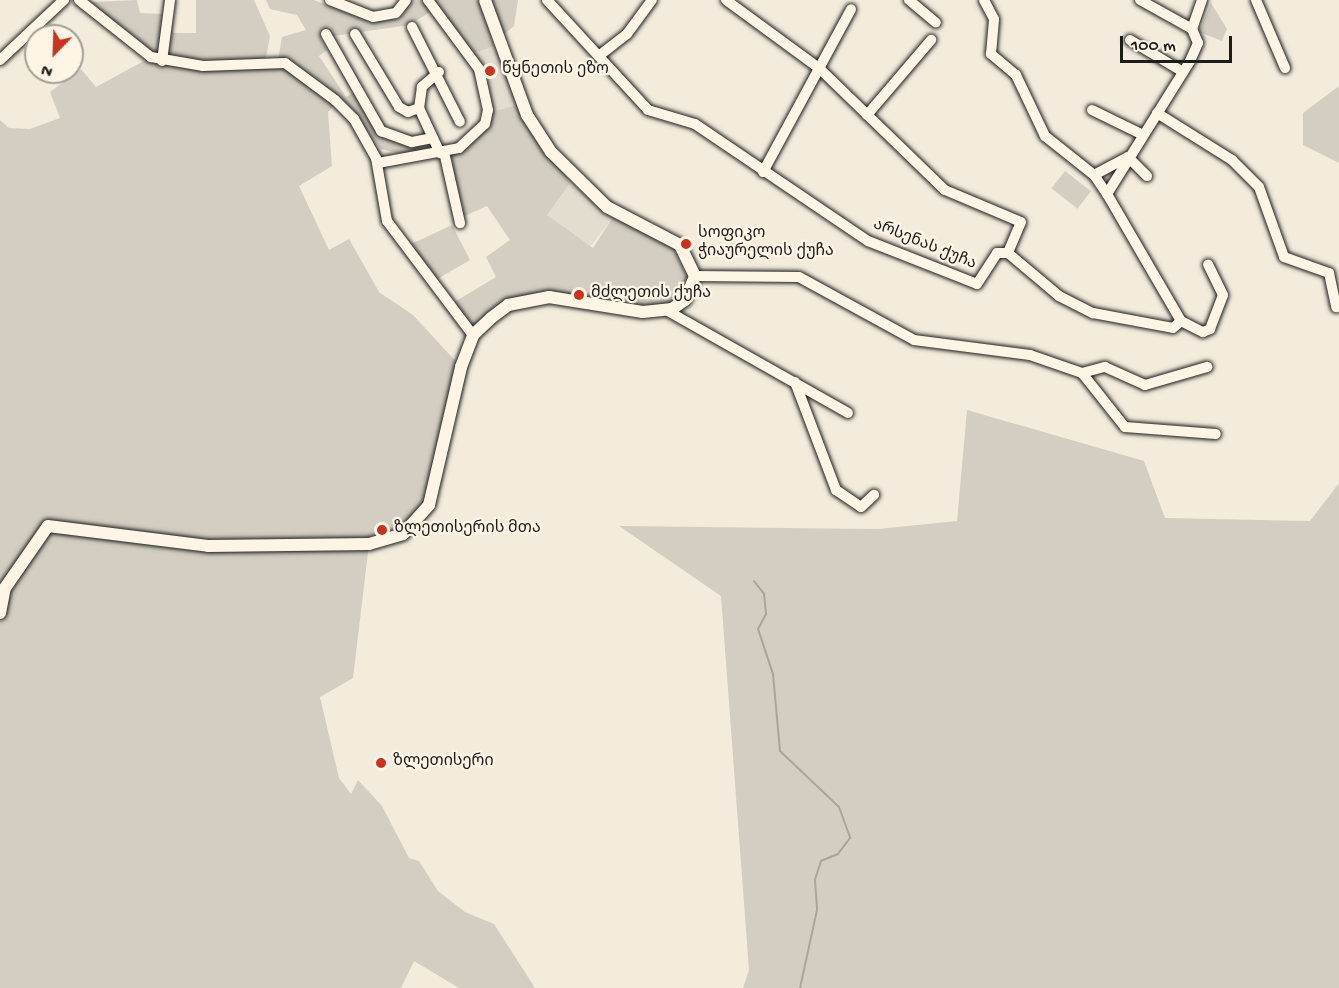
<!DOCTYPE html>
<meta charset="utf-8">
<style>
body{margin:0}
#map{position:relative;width:1339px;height:988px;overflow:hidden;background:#f3ecdd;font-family:"Gochi Hand","Noto Sans Georgian",sans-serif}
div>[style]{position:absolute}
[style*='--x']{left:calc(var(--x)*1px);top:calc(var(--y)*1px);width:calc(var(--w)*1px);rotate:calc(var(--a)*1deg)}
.built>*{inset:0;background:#e3ddcf;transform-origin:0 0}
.green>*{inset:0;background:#d3cec1;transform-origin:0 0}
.stream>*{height:2px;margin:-1px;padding:0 1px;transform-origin:1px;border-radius:1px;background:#aaa59b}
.roads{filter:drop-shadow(0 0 2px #1c1c1c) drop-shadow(0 0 2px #1c1c1c)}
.minor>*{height:10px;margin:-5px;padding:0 5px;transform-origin:5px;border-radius:5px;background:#fcf5e5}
.major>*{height:12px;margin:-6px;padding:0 6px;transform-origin:6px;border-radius:6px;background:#fcf5e5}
.dots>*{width:16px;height:16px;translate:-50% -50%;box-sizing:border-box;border:3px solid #fcf5e5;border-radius:50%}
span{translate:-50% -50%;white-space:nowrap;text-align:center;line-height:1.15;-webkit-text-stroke:4.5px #fcf5e5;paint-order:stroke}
.poi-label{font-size:16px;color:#1c1c1c}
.left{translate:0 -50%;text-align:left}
.street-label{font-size:16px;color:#1c1c1c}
.north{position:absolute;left:24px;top:24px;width:60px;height:60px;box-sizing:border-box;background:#fcf5e5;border:2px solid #a29e95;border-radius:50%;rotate:203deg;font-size:16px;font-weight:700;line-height:24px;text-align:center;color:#1c1c1c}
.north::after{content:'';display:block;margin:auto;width:21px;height:27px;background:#c8321e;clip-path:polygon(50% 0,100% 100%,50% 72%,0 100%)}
.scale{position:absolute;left:1120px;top:36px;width:112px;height:27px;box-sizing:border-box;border:3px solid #1c1c1c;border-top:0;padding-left:8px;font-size:18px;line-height:21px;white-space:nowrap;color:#1c1c1c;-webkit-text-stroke:4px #fcf5e5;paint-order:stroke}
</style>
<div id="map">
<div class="built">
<div style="clip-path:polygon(494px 46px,517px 105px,491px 112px,472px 54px)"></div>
<div style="left:570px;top:183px;width:55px;height:39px;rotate:38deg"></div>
</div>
<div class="green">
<div style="clip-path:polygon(137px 0,140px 13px,166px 14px,160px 56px,130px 41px,92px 2px)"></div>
<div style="clip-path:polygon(172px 0,173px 33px,196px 33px,196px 0,254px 0,270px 36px,266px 58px,208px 64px,164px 58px)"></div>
<div style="clip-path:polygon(266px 0,314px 0,365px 20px,385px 21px,404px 14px,410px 0,424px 0,432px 11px,409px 25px,320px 38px,327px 50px,319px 56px,346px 97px,355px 92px,381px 134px,428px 143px,430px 153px,406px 155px,381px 149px,358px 118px,278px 60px,282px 37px,306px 30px,297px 15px,270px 9px)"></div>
<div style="clip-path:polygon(431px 0,478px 0,494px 46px,472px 54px)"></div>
<div style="clip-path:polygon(490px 0,518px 0,514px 26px,502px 36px)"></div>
<div style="clip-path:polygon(1211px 3px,1227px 29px,1222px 41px,1199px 32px)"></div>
<div style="clip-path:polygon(151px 57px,270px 61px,304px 74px,334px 106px,328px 112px,332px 166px,299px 186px,329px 250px,349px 239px,379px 292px,413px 315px,461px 367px,429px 505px,403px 534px,369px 544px,353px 678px,320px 697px,339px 778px,351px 794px,358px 780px,382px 806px,409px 858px,419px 861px,438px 891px,465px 912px,494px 924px,535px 988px,459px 988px,414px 961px,401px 988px,0 988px,0 120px,9px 128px,30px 129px,60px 118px,50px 92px,81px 69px,96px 87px)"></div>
<div style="clip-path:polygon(1339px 86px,1339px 163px,1303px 145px,1303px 113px)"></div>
<div style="clip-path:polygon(517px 105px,570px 183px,547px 215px,593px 248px,613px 217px,670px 243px,687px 277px,673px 302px,638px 308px,562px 293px,535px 293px,515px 299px,475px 329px,451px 304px,496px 277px,486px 257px,510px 240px,487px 206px,462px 217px,450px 154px,477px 139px,491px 112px)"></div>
<div style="left:1065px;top:171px;width:33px;height:22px;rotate:38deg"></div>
<div style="clip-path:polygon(452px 225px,470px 260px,432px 282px,409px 245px)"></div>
<div style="clip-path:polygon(967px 410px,1144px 461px,1165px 518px,1310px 521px,1339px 483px,1339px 988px,743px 988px,749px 970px,721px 596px,619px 526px,878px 529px,957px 521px)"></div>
</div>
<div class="stream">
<div style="--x:754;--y:581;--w:16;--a:52"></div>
<div style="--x:764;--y:594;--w:20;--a:84"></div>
<div style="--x:766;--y:614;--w:17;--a:118"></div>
<div style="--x:758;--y:629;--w:47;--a:71.6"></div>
<div style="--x:773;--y:674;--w:77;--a:84.8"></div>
<div style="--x:780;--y:751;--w:81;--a:43.5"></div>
<div style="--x:839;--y:807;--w:33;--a:70"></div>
<div style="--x:850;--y:838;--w:20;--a:127"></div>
<div style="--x:838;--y:854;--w:18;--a:158"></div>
<div style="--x:821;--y:861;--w:20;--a:108"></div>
<div style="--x:815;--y:880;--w:30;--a:86"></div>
<div style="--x:817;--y:910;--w:80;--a:102.3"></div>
</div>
<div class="roads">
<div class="minor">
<div style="--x:79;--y:0;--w:92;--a:38.4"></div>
<div style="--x:151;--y:57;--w:53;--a:9.8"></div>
<div style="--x:203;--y:66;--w:82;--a:-2.1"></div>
<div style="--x:285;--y:63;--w:62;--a:36.5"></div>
<div style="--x:335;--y:100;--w:27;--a:45"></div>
<div style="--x:354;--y:119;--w:45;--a:60.6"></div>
<div style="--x:376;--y:158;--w:64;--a:80.1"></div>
<div style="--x:387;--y:221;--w:143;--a:53"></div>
<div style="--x:330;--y:0;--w:46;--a:21.6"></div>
<div style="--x:373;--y:17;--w:23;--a:-10"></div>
<div style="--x:396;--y:13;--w:16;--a:-52"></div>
<div style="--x:547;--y:0;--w:149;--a:47.4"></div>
<div style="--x:648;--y:110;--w:49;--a:16.6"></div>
<div style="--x:695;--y:124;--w:209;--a:34.1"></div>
<div style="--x:868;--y:241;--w:117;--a:21.5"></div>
<div style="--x:977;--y:284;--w:37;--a:-57"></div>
<div style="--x:997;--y:253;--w:11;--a:0"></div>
<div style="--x:1008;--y:253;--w:67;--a:40.1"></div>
<div style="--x:1059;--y:296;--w:38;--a:27"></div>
<div style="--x:1093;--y:313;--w:81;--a:10.6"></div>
<div style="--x:1173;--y:328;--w:11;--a:-41"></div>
<div style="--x:1181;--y:321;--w:147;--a:-120.2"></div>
<div style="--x:1107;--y:194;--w:23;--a:-124"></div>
<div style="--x:1094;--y:175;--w:63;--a:-141.5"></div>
<div style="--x:1045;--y:136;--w:68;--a:-115.4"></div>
<div style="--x:1016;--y:75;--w:33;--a:-140"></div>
<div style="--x:991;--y:54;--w:35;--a:-85"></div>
<div style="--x:994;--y:19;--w:21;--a:-118"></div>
<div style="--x:726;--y:0;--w:115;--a:36.2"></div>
<div style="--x:819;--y:68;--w:175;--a:44.1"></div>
<div style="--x:945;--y:190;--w:82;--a:22.8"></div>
<div style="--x:1021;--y:222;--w:34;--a:113"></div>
<div style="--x:909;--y:0;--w:35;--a:40"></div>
<div style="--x:1140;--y:0;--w:60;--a:29.1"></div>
<div style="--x:1256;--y:0;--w:74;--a:66.9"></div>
<div style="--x:412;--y:27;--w:106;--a:63.2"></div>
<div style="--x:326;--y:34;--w:112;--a:60.4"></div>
<div style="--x:381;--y:131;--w:33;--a:20"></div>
<div style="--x:412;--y:142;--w:21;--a:-11"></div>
<div style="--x:355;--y:34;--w:85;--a:58.9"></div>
<div style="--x:399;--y:107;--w:10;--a:29"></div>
<div style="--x:408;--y:112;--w:12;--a:-20"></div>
<div style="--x:1130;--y:40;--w:62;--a:31.1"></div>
<div style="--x:600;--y:55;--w:34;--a:-38"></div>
<div style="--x:627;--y:34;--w:42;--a:-53.7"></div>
<div style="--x:0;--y:60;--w:88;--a:-43.2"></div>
<div style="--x:162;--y:61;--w:62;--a:-82.5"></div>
<div style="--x:439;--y:72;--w:23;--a:139"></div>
<div style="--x:422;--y:87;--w:21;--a:98"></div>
<div style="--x:419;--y:108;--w:50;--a:65"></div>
<div style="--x:1092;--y:110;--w:57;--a:26.1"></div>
<div style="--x:1157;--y:113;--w:89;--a:32.1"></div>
<div style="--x:1232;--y:160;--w:38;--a:45"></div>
<div style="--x:1259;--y:187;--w:74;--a:70.3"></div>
<div style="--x:1284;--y:257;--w:48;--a:19.6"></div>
<div style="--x:1329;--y:273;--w:35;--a:78"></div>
<div style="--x:867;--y:115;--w:99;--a:-49.5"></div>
<div style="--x:444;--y:152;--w:73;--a:77.3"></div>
<div style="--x:378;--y:163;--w:82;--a:-10.5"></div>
<div style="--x:459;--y:148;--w:35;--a:-43"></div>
<div style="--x:485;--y:124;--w:14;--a:-78"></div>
<div style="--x:488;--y:110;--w:42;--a:-102.4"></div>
<div style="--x:479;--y:69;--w:86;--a:-126.5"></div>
<div style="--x:763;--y:172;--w:185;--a:-61.6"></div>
<div style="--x:1094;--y:175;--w:38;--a:-28"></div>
<div style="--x:1128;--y:157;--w:27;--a:45"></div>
<div style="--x:1107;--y:194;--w:157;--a:-58"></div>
<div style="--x:1190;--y:61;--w:20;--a:-66"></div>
<div style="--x:1198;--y:43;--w:15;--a:-113"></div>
<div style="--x:1192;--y:29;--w:31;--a:-71"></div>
<div style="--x:695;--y:276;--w:104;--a:0.6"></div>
<div style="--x:799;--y:277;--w:131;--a:28.7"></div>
<div style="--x:914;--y:340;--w:117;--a:7.4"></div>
<div style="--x:1030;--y:355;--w:55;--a:19.1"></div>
<div style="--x:1082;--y:373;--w:69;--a:51.5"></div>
<div style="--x:1125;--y:427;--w:91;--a:4.4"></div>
<div style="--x:666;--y:310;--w:209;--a:29.5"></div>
<div style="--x:1181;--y:321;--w:25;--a:27"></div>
<div style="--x:1203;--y:332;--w:8;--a:-23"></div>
<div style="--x:1210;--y:329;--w:36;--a:-69"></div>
<div style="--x:1223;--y:295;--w:34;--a:-116"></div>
<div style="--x:1082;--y:373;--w:24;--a:-15"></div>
<div style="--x:1105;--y:367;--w:44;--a:24.2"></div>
<div style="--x:1145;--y:385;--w:65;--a:-16.2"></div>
<div style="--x:795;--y:382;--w:116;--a:69.2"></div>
<div style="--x:836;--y:490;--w:30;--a:34"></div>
<div style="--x:861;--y:507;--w:18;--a:-43"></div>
</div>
<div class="major">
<div style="--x:0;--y:613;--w:25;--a:-79"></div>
<div style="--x:5;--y:588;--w:75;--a:-55.3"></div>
<div style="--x:48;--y:526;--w:161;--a:7.1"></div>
<div style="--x:208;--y:546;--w:161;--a:-0.7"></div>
<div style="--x:369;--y:544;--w:35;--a:-16"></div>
<div style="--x:403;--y:534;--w:39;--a:-48"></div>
<div style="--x:429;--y:505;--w:142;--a:-76.9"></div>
<div style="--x:461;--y:367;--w:34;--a:-69"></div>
<div style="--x:473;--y:335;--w:25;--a:-43"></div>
<div style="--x:491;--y:318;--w:21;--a:-37"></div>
<div style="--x:508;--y:305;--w:42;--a:-11"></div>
<div style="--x:549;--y:297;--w:95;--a:9.1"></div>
<div style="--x:643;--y:312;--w:29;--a:-6"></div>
<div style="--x:672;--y:309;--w:16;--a:-35"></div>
<div style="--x:685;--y:300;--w:26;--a:-67"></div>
<div style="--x:695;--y:276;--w:34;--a:-116"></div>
<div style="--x:680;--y:245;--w:82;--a:-152.5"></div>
<div style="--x:607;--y:207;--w:78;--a:-135.5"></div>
<div style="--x:551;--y:152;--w:44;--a:-123"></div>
<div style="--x:527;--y:115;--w:122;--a:-110.1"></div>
</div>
</div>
<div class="dots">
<div style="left:490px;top:71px;background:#c8321e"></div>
<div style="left:686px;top:244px;background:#c8321e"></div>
<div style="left:579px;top:295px;background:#c8321e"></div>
<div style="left:382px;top:530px;background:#c8321e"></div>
<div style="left:381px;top:763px;background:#c8321e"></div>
</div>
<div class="poi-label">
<span class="left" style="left:502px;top:71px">წყნეთის ეზო</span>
<span class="left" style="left:698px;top:244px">სოფიკო<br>ჭიაურელის ქუჩა</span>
<span class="left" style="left:591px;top:295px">მძლეთის ქუჩა</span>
<span class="left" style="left:394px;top:530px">ზლეთისერის მთა</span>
<span class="left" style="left:393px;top:763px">ზლეთისერი</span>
</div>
<div class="street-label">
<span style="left:924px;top:246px;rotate:22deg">არსენას ქუჩა</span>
</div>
<div class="north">N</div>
<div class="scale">100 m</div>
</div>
